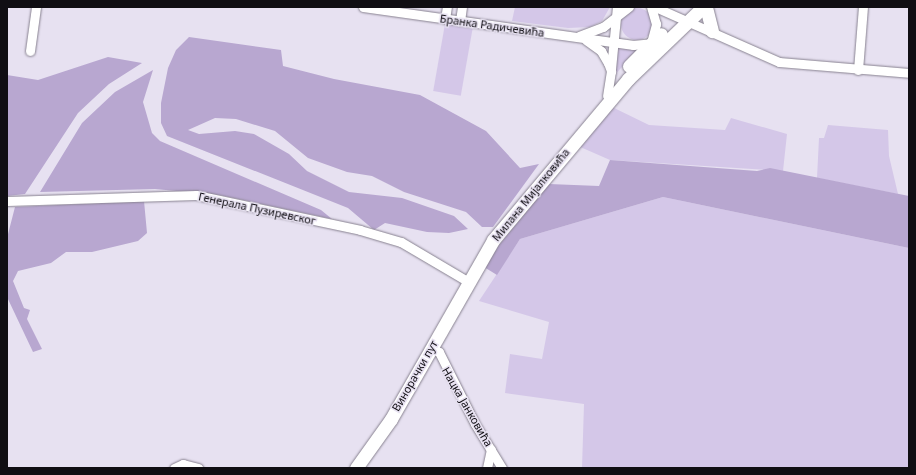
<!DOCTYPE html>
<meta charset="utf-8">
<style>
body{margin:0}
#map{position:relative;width:916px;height:475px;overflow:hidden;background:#e7e1f1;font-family:"Noto Sans",sans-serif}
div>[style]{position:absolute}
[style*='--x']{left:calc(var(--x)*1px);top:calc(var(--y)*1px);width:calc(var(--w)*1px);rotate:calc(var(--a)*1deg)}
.green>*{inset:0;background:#d4c7e8;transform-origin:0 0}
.round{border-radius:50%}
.forest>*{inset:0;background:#b8a7d0}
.roads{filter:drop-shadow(0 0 1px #888290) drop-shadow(0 0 1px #888290)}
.street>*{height:9px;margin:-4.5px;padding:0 4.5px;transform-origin:4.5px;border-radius:4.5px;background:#fff}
.secondary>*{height:13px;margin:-6.5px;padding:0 6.5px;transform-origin:6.5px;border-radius:6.5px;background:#fff}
span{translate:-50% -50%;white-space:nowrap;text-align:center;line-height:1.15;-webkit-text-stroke:3px #e7e1f1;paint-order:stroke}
.street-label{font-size:11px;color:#100e13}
.frame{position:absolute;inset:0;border:8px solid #100e13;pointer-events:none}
</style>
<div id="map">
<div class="green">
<div style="clip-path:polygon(515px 7px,610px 7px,602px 21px,590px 27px,568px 28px,512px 21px)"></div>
<div class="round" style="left:621px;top:8px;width:32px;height:32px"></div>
<div style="left:445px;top:24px;width:28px;height:68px;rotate:10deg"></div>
<div style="clip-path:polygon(616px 46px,639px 48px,612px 78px)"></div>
<div style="clip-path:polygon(610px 106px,649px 125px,725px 130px,731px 118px,787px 134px,783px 171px,610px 160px,578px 146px)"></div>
<div style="clip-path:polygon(828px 125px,888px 130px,889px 156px,898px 194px,817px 178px,819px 138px,824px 138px)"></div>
<div style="clip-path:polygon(663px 197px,909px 248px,909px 468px,582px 468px,584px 404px,505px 393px,510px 354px,542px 359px,549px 322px,479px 301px,520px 239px)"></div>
</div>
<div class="forest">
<div style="clip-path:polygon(189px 37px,281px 50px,283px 66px,334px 79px,420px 95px,486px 131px,520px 168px,539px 164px,493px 227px,482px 227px,466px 212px,404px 192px,372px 176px,347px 172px,308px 158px,275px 131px,236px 119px,215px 118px,188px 130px,199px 134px,235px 131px,254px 134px,289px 154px,307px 171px,349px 192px,402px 198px,454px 216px,468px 229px,449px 233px,427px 232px,385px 223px,374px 230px,348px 208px,167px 136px,161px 123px,161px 103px,168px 68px,176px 50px)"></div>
<div style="clip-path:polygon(108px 57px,142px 63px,109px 84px,78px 113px,25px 194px,7px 196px,7px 75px,38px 80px)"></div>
<div style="clip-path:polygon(153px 70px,143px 102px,152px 133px,160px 141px,321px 210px,332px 219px,219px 195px,155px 189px,40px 192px,82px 123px,115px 92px)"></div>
<div style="clip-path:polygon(610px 160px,757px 171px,770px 168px,909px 196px,909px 248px,663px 197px,520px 239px,497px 275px,484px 267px,499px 245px,549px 184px,599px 186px)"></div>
<div style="clip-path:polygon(144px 201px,147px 233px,138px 241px,92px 252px,66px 252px,51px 263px,18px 271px,13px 281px,24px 308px,30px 310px,27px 319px,42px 349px,33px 352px,7px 297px,7px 238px,15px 207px)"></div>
</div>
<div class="roads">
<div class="street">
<div style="--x:363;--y:7;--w:273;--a:8"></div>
<div style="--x:633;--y:45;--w:18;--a:-6"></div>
<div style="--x:651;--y:43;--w:20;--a:-75"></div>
<div style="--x:656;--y:24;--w:18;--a:-106"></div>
<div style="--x:655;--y:7;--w:136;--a:23.9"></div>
<div style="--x:779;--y:62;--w:130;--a:4.8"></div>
<div style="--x:445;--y:19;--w:12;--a:-81"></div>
<div style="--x:460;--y:21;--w:14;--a:-82"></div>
<div style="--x:579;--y:36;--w:26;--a:-21"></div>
<div style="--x:603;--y:27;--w:33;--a:-38"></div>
<div style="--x:586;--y:40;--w:19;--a:36"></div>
<div style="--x:601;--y:51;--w:14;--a:60"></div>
<div style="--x:608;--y:63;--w:9;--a:69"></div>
<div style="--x:611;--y:71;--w:25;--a:99"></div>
<div style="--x:30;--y:51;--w:44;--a:-82.2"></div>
<div style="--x:611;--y:69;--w:62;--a:-84.5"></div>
<div style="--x:858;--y:70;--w:63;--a:-85.5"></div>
<div style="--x:7;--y:201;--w:189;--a:-1.8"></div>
<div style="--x:196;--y:195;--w:168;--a:12"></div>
<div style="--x:360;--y:230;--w:43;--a:16.3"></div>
<div style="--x:401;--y:242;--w:79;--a:30.5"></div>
<div style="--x:431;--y:348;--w:9;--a:27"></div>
<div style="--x:439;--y:352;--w:80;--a:63.4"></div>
<div style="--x:475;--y:424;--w:52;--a:58.5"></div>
<div style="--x:174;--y:468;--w:10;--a:-24"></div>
<div style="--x:183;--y:464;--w:16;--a:15"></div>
<div style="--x:487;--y:468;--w:19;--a:-78"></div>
</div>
<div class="secondary">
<div style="--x:706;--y:7;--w:25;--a:76"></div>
<div style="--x:629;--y:66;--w:45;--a:-45"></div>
<div style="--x:356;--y:468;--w:60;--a:-54.5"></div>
<div style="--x:391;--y:419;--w:206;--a:-60.3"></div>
<div style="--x:493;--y:240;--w:210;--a:-50"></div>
<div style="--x:628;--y:79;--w:104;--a:-43.8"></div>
</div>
</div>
<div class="street-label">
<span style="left:492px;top:26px;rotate:8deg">Бранка Радичевића</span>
<span style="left:531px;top:195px;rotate:-51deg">Милана Мијалковића</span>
<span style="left:257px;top:209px;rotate:12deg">Генерала Пузиревског</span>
<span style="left:415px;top:376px;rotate:-60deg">Винорачки пут</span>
<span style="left:467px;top:407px;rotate:60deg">Нацка Јанковића</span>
</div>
<div class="frame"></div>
</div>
